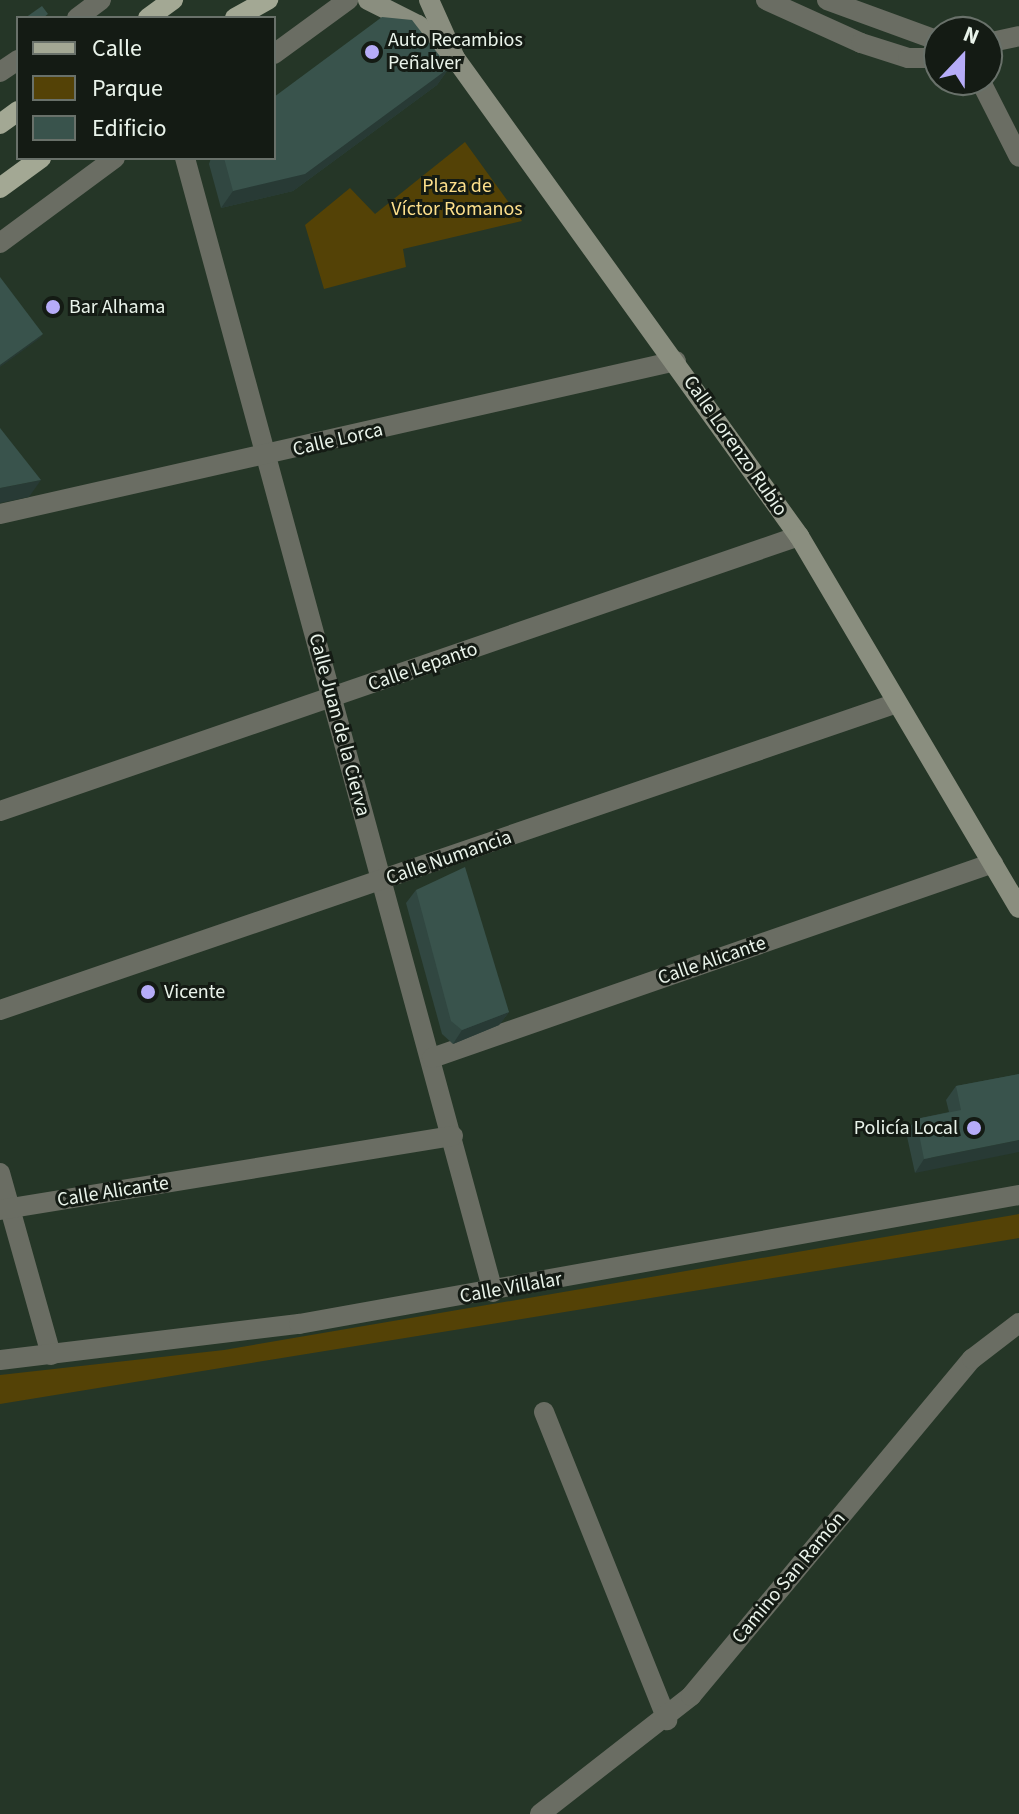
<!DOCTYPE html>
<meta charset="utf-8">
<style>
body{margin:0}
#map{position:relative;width:1019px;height:1814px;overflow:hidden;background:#253627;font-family:"Source Sans 3",sans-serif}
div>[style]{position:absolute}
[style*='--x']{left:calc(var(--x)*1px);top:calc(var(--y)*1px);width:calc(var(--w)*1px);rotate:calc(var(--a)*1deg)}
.green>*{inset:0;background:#544206}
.minor>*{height:20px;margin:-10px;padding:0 10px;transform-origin:10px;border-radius:10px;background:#6a6d63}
.secondary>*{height:20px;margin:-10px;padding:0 10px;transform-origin:10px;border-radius:10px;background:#8a8e7f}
.primary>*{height:20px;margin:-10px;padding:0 10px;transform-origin:10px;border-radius:10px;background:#a3a894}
.wall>*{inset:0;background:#314741}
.shaded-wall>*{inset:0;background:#283a35}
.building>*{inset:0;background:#39534c}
.dots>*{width:22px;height:22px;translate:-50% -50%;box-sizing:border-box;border:4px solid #141b14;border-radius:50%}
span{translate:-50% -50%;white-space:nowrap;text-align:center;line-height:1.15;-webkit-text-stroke:6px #141b14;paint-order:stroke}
.poi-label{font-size:20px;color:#e9f3ea}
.left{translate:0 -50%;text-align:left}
.right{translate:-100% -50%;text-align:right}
.park-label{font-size:20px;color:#fddf8b}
.street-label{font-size:20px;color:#e9f3ea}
.legend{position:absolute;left:16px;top:16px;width:260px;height:144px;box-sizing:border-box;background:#141b14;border:2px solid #69716a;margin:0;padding:10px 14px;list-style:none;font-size:24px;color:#e9f3ea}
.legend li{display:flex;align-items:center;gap:16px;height:40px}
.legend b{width:40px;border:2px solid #69716a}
.north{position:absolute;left:923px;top:16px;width:80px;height:80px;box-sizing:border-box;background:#141b14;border:2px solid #69716a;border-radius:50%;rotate:22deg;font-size:22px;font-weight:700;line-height:32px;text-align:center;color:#e9f3ea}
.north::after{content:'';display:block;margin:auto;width:28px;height:36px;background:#b6acf8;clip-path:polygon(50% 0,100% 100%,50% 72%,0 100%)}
</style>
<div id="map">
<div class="green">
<div style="clip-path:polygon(465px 142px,522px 221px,403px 249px,406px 267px,324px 289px,305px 225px,350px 188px,375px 214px)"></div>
<div style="clip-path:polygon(1019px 1214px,1019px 1238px,0 1404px,0 1375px,224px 1350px)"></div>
</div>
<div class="minor">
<div style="--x:766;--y:0;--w:104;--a:24.4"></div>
<div style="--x:861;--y:43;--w:49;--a:17.7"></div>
<div style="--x:908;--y:58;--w:31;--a:0"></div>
<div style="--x:827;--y:0;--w:119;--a:20.1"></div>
<div style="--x:77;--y:18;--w:30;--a:-37"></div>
<div style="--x:987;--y:43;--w:33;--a:-12"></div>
<div style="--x:274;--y:54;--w:92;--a:-36.1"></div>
<div style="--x:0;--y:72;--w:22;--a:-34"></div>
<div style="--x:980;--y:80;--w:86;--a:63.1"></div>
<div style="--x:185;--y:158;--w:1175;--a:74.8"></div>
<div style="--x:0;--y:243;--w:143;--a:-36.5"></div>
<div style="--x:0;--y:514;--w:693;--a:-12.75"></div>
<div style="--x:0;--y:811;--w:845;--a:-18.99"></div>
<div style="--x:0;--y:1010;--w:948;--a:-18.89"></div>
<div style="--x:432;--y:1058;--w:594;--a:-19.17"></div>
<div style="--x:0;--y:1173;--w:189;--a:74.3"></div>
<div style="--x:0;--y:1210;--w:459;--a:-9.3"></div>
<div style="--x:0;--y:1360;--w:301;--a:-6.9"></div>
<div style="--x:299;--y:1324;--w:731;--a:-10.16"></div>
<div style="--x:544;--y:1412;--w:332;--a:68.2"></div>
<div style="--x:540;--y:1814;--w:192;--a:-38"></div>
<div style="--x:691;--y:1696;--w:439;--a:-50.2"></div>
<div style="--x:972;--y:1359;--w:59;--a:-37.5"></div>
</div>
<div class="secondary">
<div style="--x:368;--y:0;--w:56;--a:26.6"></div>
<div style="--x:418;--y:25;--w:33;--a:41"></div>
<div style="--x:429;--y:0;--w:64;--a:65.9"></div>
<div style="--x:455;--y:58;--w:589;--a:54.26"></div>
<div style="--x:799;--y:536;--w:432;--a:59.4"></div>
</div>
<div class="primary">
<div style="--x:148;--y:18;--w:31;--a:-36"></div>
<div style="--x:235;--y:18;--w:38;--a:-29"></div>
<div style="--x:0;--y:124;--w:22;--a:-36"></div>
<div style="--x:0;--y:188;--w:51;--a:-36.2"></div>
</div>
<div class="wall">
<div style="clip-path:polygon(449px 68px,437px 85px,293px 191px,221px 208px,209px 164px,211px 158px,274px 158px)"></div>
<div style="clip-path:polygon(416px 890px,509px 1012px,499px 1025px,453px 1044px,442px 1034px,406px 903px)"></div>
<div style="clip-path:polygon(1019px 1074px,915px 1173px,906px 1132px,916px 1119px,949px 1112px,946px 1100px,956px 1086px)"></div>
</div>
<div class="shaded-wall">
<div style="clip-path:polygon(449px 68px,437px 85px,293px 191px,221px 208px,233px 191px)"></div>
<div style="clip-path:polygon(43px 334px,40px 338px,0 367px,0 365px)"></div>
<div style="clip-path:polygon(41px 480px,29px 497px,0 503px,0 488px)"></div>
<div style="clip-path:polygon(509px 1012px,499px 1025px,453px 1044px,462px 1030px)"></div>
<div style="clip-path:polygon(1019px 1140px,1019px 1152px,915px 1173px,924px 1159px)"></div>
</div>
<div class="building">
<div style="clip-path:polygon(42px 6px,48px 14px,43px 18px,25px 18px)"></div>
<div style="clip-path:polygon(382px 17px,412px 20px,449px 68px,305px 174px,233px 191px,224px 158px,274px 158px,274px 97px)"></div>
<div style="clip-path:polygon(0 277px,43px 334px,0 365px)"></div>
<div style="clip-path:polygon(0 428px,41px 480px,0 488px)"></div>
<div style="clip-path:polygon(465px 867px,509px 1012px,462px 1030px,451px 1021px,416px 890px)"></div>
<div style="clip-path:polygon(1019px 1074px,1019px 1140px,924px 1159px,916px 1119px,961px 1110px,956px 1086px)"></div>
</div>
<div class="dots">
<div style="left:372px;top:52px;background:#b6acf8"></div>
<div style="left:53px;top:307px;background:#b6acf8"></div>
<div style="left:148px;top:992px;background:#b6acf8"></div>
<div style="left:974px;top:1128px;background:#b6acf8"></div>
</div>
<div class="poi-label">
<span class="left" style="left:388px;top:52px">Auto Recambios<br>Peñalver</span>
<span class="left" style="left:69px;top:307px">Bar Alhama</span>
<span class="left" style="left:164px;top:992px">Vicente</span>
<span class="right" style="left:958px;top:1128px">Policía Local</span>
</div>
<div class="park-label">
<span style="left:457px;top:198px">Plaza de<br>Víctor Romanos</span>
</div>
<div class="street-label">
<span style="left:338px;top:440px;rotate:-13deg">Calle Lorca</span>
<span style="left:735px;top:446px;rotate:55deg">Calle Lorenzo Rubio</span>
<span style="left:423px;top:667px;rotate:-19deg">Calle Lepanto</span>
<span style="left:339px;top:725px;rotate:75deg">Calle Juan de la Cierva</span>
<span style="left:449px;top:858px;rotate:-19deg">Calle Numancia</span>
<span style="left:712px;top:961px;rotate:-19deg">Calle Alicante</span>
<span style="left:113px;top:1192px;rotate:-9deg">Calle Alicante</span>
<span style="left:511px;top:1288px;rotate:-10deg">Calle Villalar</span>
<span style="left:789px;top:1578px;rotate:-50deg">Camino San Ramón</span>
</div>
<ul class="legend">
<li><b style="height:10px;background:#a3a894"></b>Calle</li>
<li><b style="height:22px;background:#544206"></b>Parque</li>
<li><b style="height:22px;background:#39534c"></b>Edificio</li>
</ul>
<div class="north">N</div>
</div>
